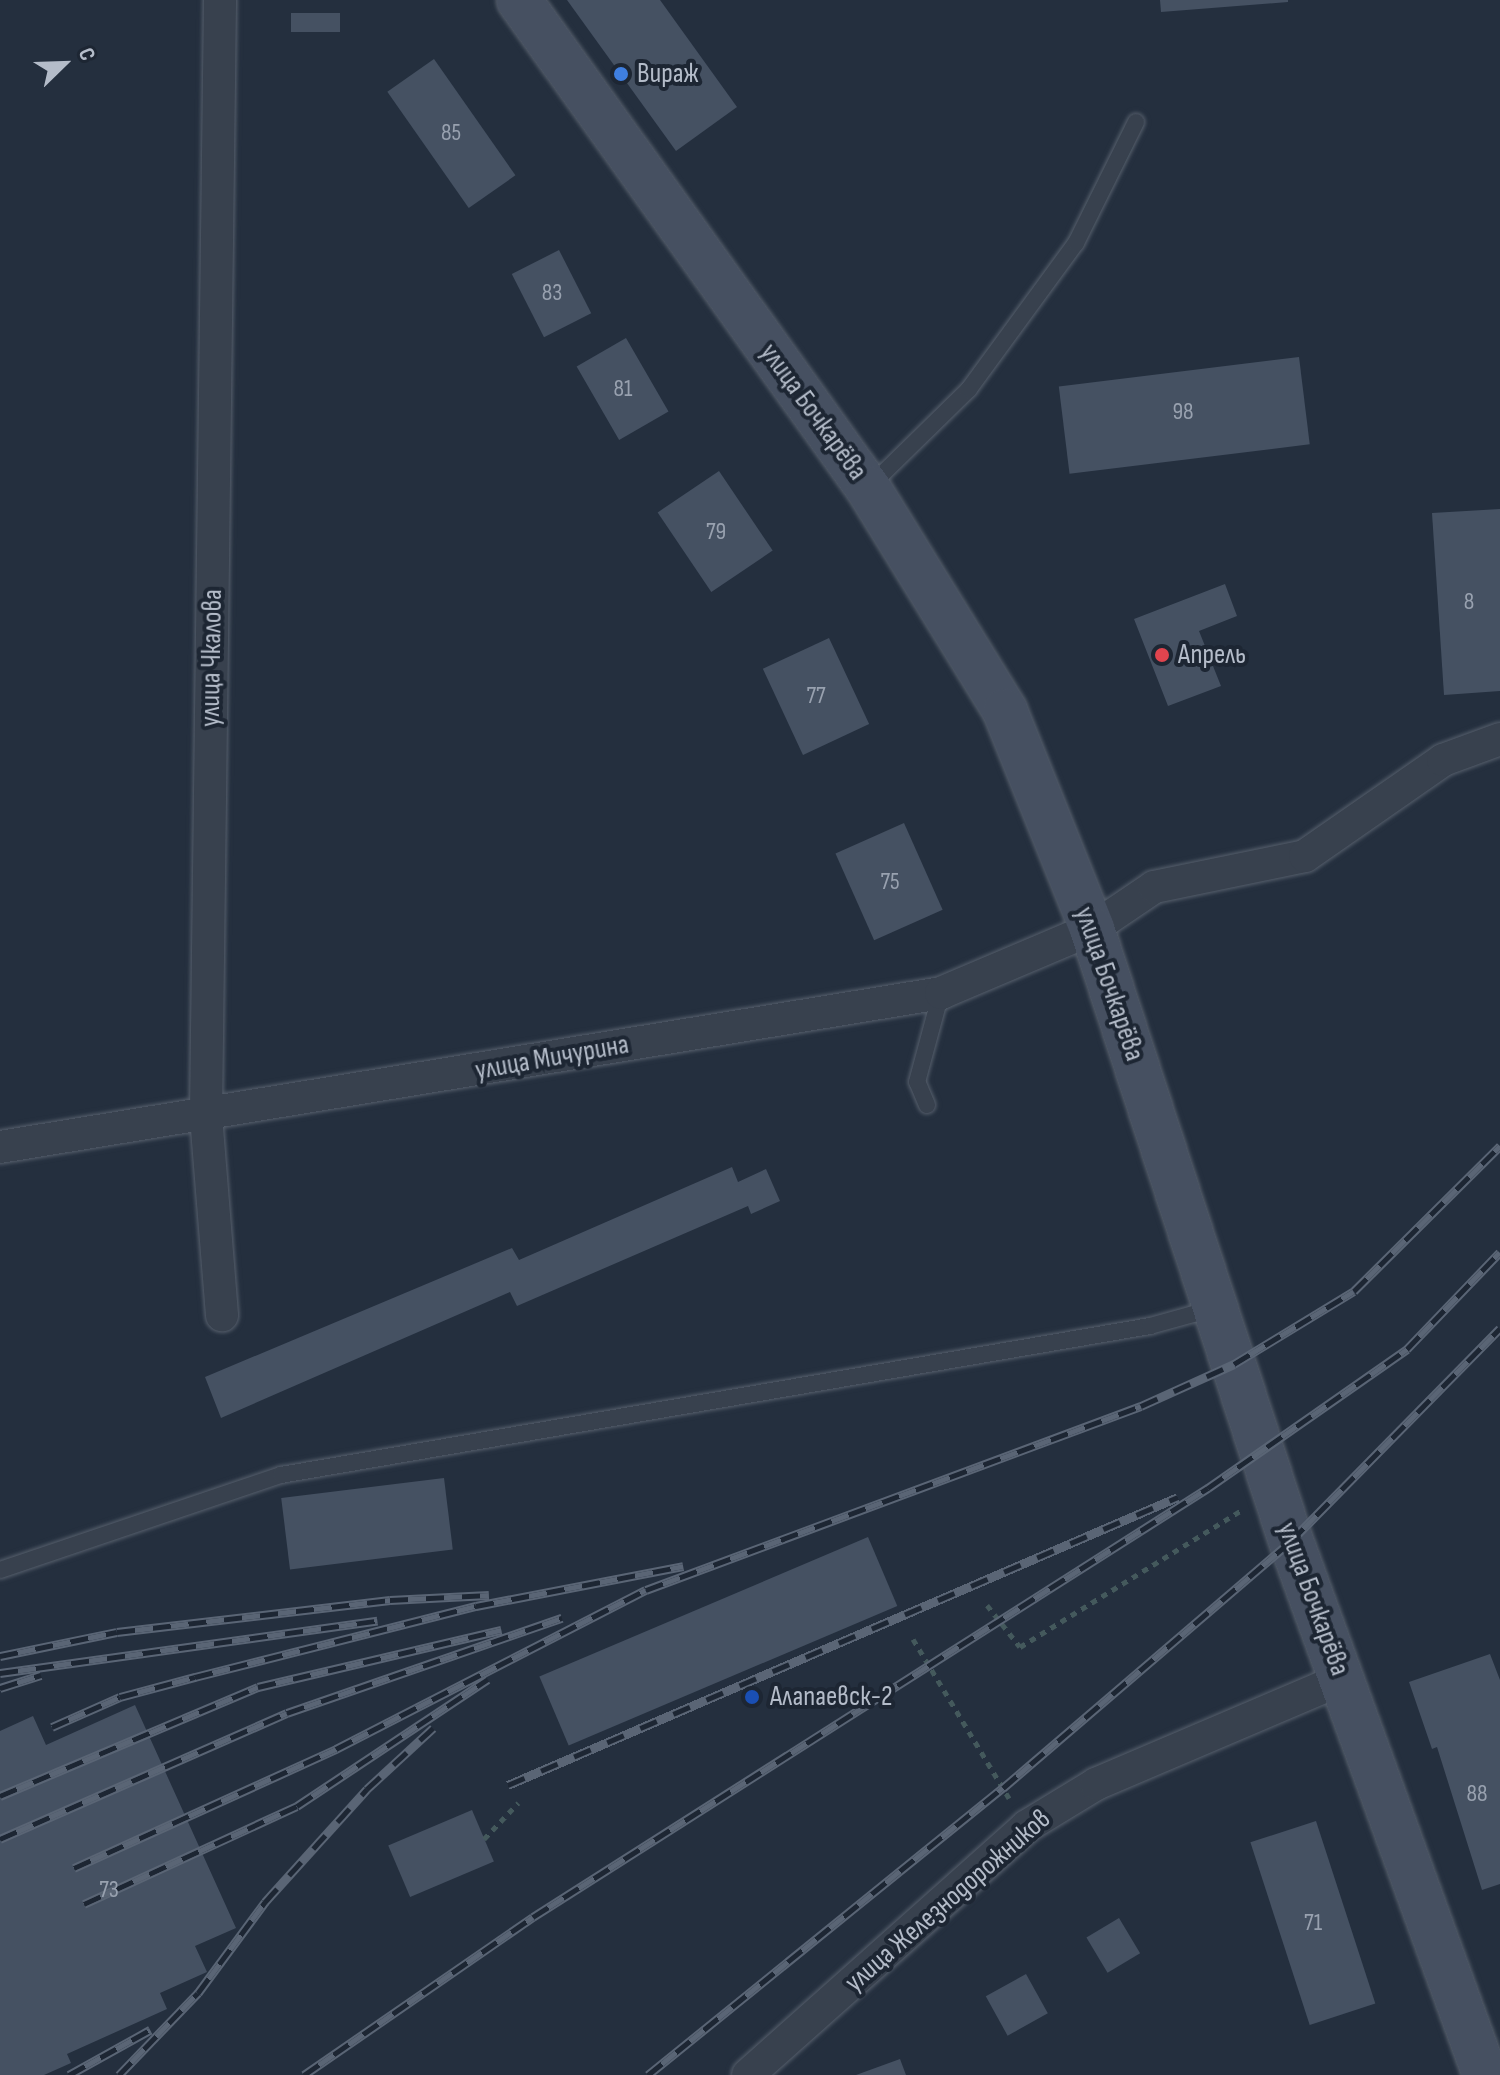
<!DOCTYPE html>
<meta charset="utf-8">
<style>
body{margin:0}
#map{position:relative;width:1500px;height:2075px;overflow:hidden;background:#242f3e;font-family:"Sofia Sans Condensed",sans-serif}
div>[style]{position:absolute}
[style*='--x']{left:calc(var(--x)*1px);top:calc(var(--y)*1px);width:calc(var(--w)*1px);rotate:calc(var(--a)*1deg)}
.building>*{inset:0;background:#455162;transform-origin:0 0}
.path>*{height:5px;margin-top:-2.5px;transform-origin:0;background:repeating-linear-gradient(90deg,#44595c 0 6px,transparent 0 12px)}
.roads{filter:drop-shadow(0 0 2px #565f6c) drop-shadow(0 0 2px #565f6c)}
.lane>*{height:16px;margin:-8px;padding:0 8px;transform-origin:8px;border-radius:8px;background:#38414e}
.street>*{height:32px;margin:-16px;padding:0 16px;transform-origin:16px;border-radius:16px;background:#38414e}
.secondary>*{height:44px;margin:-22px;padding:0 22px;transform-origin:22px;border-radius:22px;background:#465061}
.rail>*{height:9px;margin-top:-4.5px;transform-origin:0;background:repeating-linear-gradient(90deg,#1d2633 0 18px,#5a6575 0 36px);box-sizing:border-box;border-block:2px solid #5a6575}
.dots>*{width:22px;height:22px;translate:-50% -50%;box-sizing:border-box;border:4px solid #1d2633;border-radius:50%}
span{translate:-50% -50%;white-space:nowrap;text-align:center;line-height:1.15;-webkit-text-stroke:8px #1d2633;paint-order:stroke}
.number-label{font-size:24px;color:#98a1af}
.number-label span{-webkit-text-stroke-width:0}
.poi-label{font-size:28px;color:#b4bcc9}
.left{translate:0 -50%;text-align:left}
.street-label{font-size:28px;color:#b4bcc9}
.north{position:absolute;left:24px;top:24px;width:80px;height:80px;-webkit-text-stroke:6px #1d2633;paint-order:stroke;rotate:67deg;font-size:22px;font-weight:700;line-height:32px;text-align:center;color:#b4bcc9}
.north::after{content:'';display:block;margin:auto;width:28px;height:36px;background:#b4bcc9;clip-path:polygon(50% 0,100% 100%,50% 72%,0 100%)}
</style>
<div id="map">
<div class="building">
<div style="clip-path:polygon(567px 0,660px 0,737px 107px,676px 151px)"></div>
<div style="clip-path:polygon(1160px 0,1288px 0,1288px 2px,1161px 12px)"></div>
<div style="left:340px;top:13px;width:19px;height:49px;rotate:90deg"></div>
<div style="left:434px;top:59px;width:142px;height:57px;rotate:55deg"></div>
<div style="left:559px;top:250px;width:71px;height:53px;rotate:63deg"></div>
<div style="left:626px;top:338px;width:85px;height:57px;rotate:60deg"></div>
<div style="left:1299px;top:357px;width:88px;height:242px;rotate:83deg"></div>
<div style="left:719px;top:471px;width:96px;height:74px;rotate:56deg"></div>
<div style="clip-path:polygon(1500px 509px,1500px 691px,1444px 695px,1432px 513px)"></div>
<div style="clip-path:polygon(1225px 584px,1237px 616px,1199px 631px,1221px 686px,1168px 706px,1134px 619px)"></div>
<div style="left:829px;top:638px;width:95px;height:73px;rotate:65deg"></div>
<div style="left:904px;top:823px;width:95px;height:75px;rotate:66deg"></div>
<div style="clip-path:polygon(732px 1167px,738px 1182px,766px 1169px,780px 1201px,751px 1214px,748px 1206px,517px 1306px,510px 1292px,221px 1418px,205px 1377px,512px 1248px,519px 1260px)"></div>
<div style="left:444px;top:1478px;width:72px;height:164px;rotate:83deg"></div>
<div style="left:868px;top:1537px;width:75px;height:357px;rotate:67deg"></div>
<div style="clip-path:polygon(1490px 1654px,1500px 1680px,1500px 1884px,1482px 1890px,1437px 1747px,1432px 1749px,1409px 1682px)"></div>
<div style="clip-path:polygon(135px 1705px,236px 1928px,195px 1946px,207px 1972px,160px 1993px,167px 2009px,67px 2054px,71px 2063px,44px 2075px,0 2075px,0 1731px,33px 1716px,46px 1745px)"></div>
<div style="left:472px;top:1810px;width:56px;height:91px;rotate:67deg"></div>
<div style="left:1316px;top:1821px;width:192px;height:69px;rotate:72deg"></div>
<div style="left:1119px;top:1918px;width:41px;height:38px;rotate:59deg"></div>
<div style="left:1026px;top:1974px;width:45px;height:46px;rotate:61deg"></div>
<div style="clip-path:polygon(900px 2059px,906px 2075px,856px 2075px)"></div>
</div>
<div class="path">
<div style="--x:987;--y:1605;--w:53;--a:51.8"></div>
<div style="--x:1020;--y:1647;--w:259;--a:-31.7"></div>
<div style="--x:913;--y:1639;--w:186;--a:58.9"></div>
<div style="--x:484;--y:1839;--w:50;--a:-46.6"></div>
</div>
<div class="roads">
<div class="lane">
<div style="--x:869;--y:487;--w:140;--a:-44.4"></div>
<div style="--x:969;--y:389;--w:181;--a:-53.8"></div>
<div style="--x:1076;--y:243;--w:135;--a:-63.6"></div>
<div style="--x:927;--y:1105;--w:25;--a:-113"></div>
<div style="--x:917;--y:1082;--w:92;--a:-74.9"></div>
<div style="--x:0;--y:1570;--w:297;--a:-18.7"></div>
<div style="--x:281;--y:1475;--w:882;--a:-9.73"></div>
<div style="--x:1150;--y:1326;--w:67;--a:-15.5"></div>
</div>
<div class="street">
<div style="--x:220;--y:0;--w:1116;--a:90.72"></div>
<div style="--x:206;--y:1116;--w:200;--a:85.4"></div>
<div style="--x:0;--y:1147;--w:954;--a:-9.29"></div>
<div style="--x:941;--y:993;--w:164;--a:-23"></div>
<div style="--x:1092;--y:929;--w:75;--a:-34.1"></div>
<div style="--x:1154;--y:887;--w:154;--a:-11.6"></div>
<div style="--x:1305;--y:856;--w:168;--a:-34.8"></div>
<div style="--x:1443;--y:760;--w:61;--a:-20.2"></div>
<div style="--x:748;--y:2075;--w:374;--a:-41.7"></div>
<div style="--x:1027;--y:1826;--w:81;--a:-31.3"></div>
<div style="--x:1096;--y:1784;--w:267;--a:-23.1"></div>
</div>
<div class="secondary">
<div style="--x:519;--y:0;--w:600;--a:54.43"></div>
<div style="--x:868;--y:488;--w:262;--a:58.4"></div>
<div style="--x:1005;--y:711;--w:235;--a:68.2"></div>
<div style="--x:1092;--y:929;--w:644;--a:71.99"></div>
<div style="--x:1291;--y:1541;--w:568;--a:70.03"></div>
</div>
</div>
<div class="rail">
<div style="--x:0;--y:1656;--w:119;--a:-11.6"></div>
<div style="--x:117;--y:1632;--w:275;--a:-6.7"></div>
<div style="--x:390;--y:1600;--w:99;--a:-2.9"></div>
<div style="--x:0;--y:1673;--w:381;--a:-7.9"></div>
<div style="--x:0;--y:1688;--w:43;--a:-17.6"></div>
<div style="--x:52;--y:1727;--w:74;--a:-23.8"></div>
<div style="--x:120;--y:1697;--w:78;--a:-14.9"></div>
<div style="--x:195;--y:1677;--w:290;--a:-14.2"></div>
<div style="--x:476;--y:1606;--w:211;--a:-10.9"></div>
<div style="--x:508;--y:1785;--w:729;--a:-23.26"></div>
<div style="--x:0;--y:1796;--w:280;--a:-22.9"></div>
<div style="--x:258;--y:1687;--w:250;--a:-13.2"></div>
<div style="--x:0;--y:1839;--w:313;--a:-23.7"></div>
<div style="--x:287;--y:1713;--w:291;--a:-19.1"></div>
<div style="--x:74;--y:1868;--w:288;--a:-24.4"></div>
<div style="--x:336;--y:1749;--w:348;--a:-27.2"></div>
<div style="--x:646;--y:1590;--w:528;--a:-20.39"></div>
<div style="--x:1141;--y:1406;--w:102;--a:-24.3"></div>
<div style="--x:1234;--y:1364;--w:140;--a:-31.3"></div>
<div style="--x:1354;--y:1291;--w:206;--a:-44.8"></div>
<div style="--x:84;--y:1904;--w:234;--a:-24.7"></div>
<div style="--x:297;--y:1806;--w:229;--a:-33.6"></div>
<div style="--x:69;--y:2075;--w:93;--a:-29.1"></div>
<div style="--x:119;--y:2075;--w:114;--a:-46.1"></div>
<div style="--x:198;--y:1993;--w:113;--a:-53.6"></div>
<div style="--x:265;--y:1902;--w:152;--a:-47.9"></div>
<div style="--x:367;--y:1789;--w:90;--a:-42.7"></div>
<div style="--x:304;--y:2075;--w:278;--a:-34.6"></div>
<div style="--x:533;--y:1917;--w:800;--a:-32.44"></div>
<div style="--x:1208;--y:1488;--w:243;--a:-34.9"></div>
<div style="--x:1407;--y:1349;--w:134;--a:-46.2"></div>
<div style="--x:648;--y:2075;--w:457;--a:-39"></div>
<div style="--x:1003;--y:1788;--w:379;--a:-40.6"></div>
<div style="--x:1291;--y:1541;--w:298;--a:-45.5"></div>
</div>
<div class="dots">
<div style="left:621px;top:74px;background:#3f7fe0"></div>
<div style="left:1162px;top:655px;background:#e0444e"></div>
<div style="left:752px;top:1697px;background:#1a4fb4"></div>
</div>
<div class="number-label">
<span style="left:451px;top:133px">85</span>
<span style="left:552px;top:293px">83</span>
<span style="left:623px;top:389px">81</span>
<span style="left:1183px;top:412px">98</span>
<span style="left:716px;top:532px">79</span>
<span style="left:1469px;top:602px">8</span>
<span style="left:816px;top:696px">77</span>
<span style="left:890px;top:882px">75</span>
<span style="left:1477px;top:1794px">88</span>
<span style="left:109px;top:1890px">73</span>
<span style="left:1313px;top:1923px">71</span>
</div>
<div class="poi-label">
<span class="left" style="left:637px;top:74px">Вираж</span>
<span class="left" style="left:1178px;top:655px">Апрель</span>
<span class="left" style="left:770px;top:1697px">Алапаевск-2</span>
</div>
<div class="street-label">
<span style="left:813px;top:412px;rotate:54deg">улица Бочкарёва</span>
<span style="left:212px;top:658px;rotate:-89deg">улица Чкалова</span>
<span style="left:1109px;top:984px;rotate:71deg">улица Бочкарёва</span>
<span style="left:552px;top:1058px;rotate:-10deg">улица Мичурина</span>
<span style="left:1313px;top:1599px;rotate:70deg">улица Бочкарёва</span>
<span style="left:948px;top:1901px;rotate:-41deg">улица Железнодорожников</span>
</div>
<div class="north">С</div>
</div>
